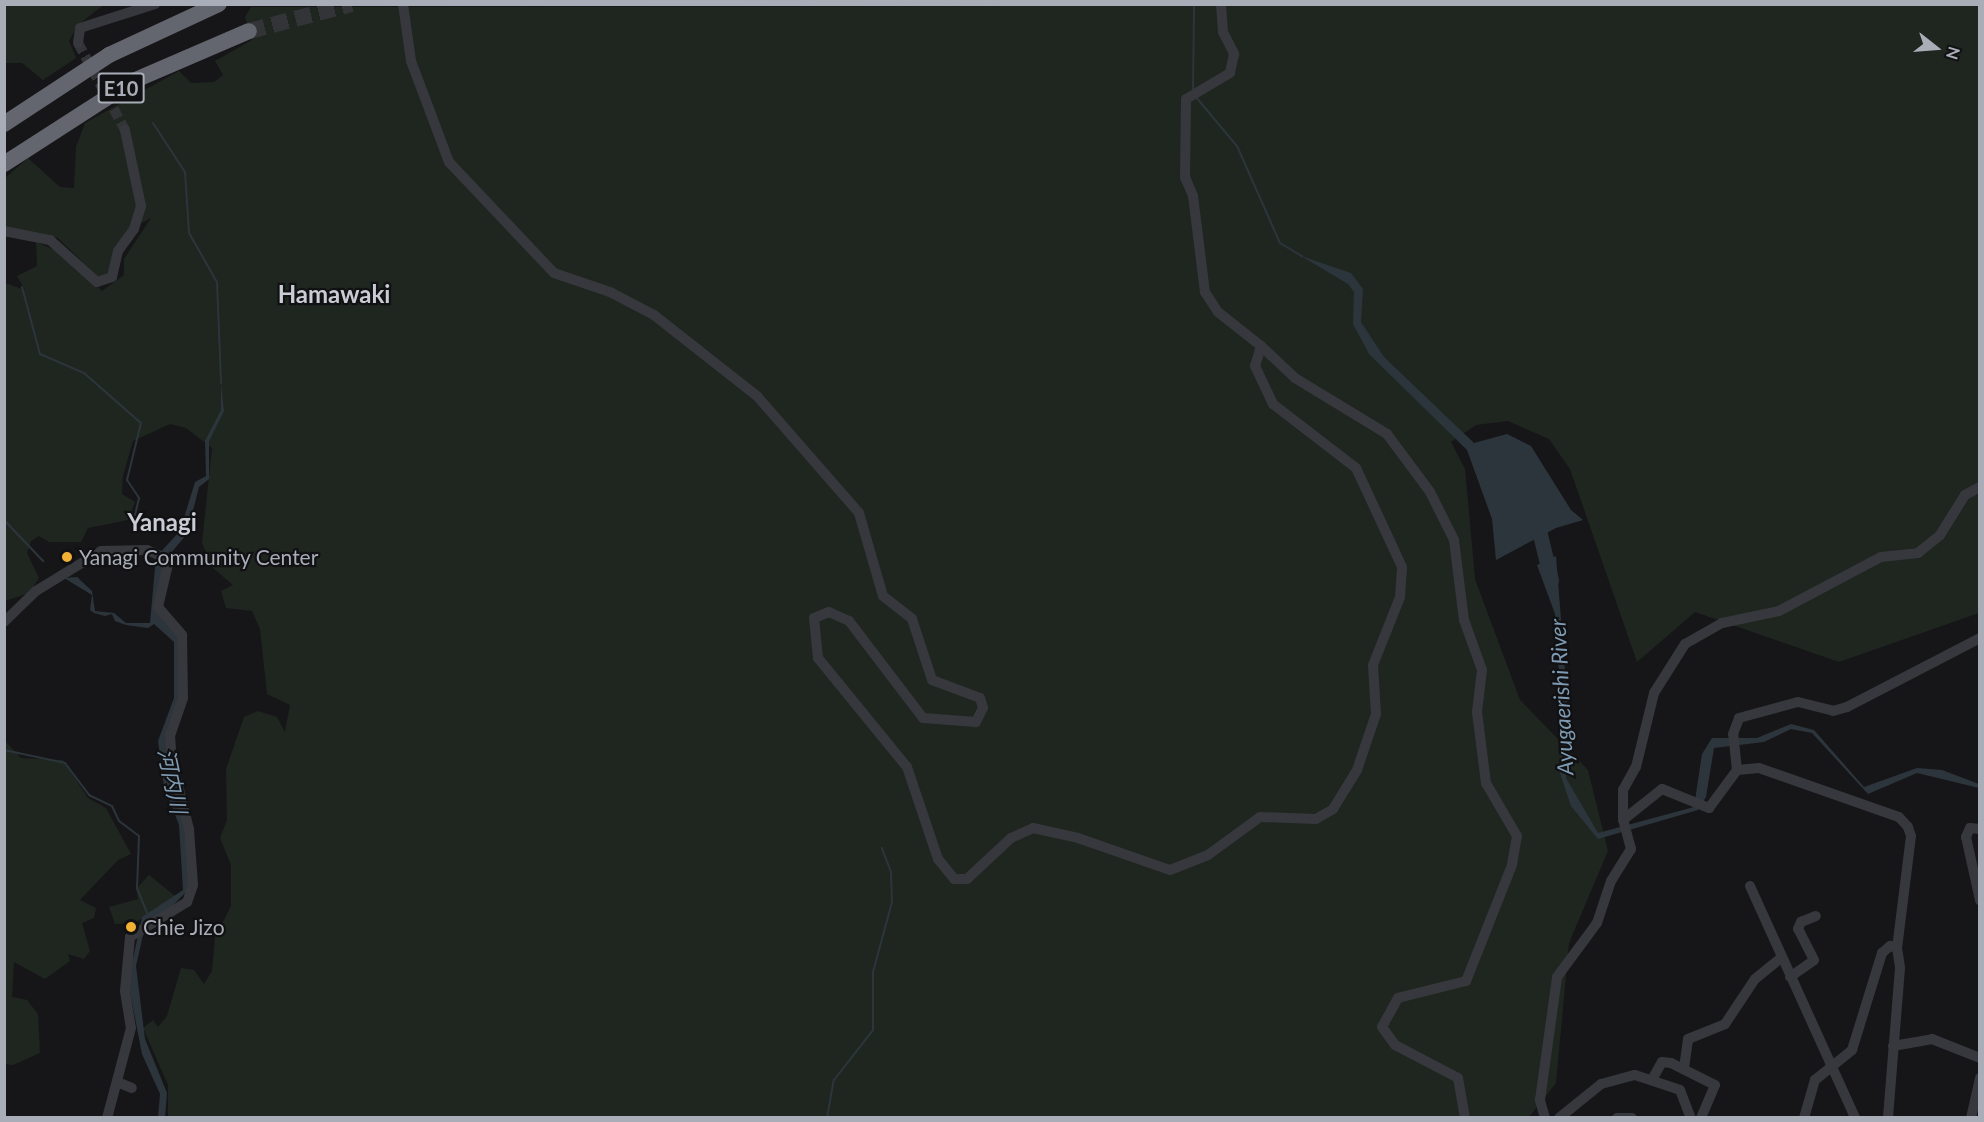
<!DOCTYPE html>
<meta charset="utf-8">
<style>
body{margin:0}
#map{position:relative;width:1984px;height:1122px;overflow:hidden;background:#161618;font-family:Lato,"Noto Sans JP",sans-serif}
div>[style]{position:absolute}
[style*='--x']{left:calc(var(--x)*1px);top:calc(var(--y)*1px);width:calc(var(--w)*1px);rotate:calc(var(--a)*1deg)}
.green>*{inset:0;background:#1e261f}
.water>*{inset:0;background:#2c353c}
.stream>*{height:2px;margin:-1px;padding:0 1px;transform-origin:1px;border-radius:1px;background:#2c353c}
.river>*{height:15px;margin:-7.5px;padding:0 7.5px;transform-origin:7.5px;border-radius:7.5px;background:#2c353c}
.minor-tunnel>*{height:10px;margin-top:-5px;transform-origin:0;background:repeating-linear-gradient(90deg,#333438 0 10px,transparent 0 15px)}
.highway-tunnel>*{height:16px;margin-top:-8px;transform-origin:0;background:repeating-linear-gradient(90deg,#333438 0 16px,transparent 0 24px)}
.minor>*{height:10px;margin:-5px;padding:0 5px;transform-origin:5px;border-radius:5px;background:#37383d}
.highway>*{height:16px;margin:-8px;padding:0 8px;transform-origin:8px;border-radius:8px;background:#63666e}
.dots>*{width:16px;height:16px;translate:-50% -50%;box-sizing:border-box;border:3px solid #111113;border-radius:50%}
span{translate:-50% -50%;white-space:nowrap;text-align:center;line-height:1.15;-webkit-text-stroke:4.5px #111113;paint-order:stroke}
.shield-label span{padding:2px 4px;background:#111113;border:2px solid;border-radius:4px;-webkit-text-stroke-width:0}
.shield-label{font-size:20px;color:#a8adb8;font-weight:700}
.poi-label{font-size:21px;color:#a8adb8}
.left{translate:0 -50%;text-align:left}
.water-label{font-size:22px;color:#7f9bb3;font-style:italic}
.quarter-label{font-size:24px;color:#c9ccd4;font-weight:700}
.frame{position:absolute;inset:0;border:6px solid #a8adb8;pointer-events:none}
.north{position:absolute;left:1906px;top:18px;width:60px;height:60px;-webkit-text-stroke:4px #111113;paint-order:stroke;rotate:107deg;font-size:16px;font-weight:700;line-height:24px;text-align:center;color:#a8adb8}
.north::after{content:'';display:block;margin:auto;width:21px;height:27px;background:#a8adb8;clip-path:polygon(50% 0,100% 100%,50% 72%,0 100%)}
</style>
<div id="map">
<div class="green">
<div style="clip-path:polygon(4px 5px,100px 4px,102px 6px,78px 25px,69px 41px,76px 58px,43px 80px,22px 63px,5px 63px)"></div>
<div style="clip-path:polygon(1979px 5px,1979px 613px,1839px 662px,1695px 612px,1637px 662px,1570px 469px,1549px 439px,1508px 421px,1476px 425px,1451px 442px,1465px 469px,1475px 579px,1520px 700px,1588px 770px,1608px 851px,1569px 943px,1556px 1083px,1529px 1117px,168px 1117px,168px 1085px,143px 1028px,153px 1020px,158px 1027px,167px 1016px,181px 968px,194px 970px,204px 984px,212px 971px,215px 938px,231px 906px,231px 865px,220px 838px,227px 820px,226px 769px,244px 717px,258px 711px,277px 717px,285px 732px,290px 705px,267px 694px,260px 629px,252px 611px,226px 608px,221px 591px,233px 585px,213px 568px,202px 543px,212px 448px,186px 428px,170px 424px,133px 441px,123px 476px,122px 494px,135px 502px,128px 520px,88px 528px,81px 542px,49px 542px,39px 536px,31px 541px,27px 553px,39px 578px,29px 593px,5px 601px,5px 283px,25px 290px,17px 276px,37px 266px,36px 242px,60px 252px,102px 291px,124px 275px,124px 259px,151px 218px,126px 231px,108px 275px,99px 278px,58px 238px,5px 228px,5px 178px,28px 158px,60px 187px,74px 188px,76px 147px,85px 123px,179px 71px,191px 83px,214px 82px,223px 75px,215px 61px,252px 40px,245px 17px,251px 7px)"></div>
<div style="clip-path:polygon(5px 741px,21px 758px,63px 760px,88px 798px,106px 808px,131px 854px,118px 860px,80px 900px,96px 908px,94px 918px,82px 923px,90px 951px,84px 959px,68px 954px,70px 961px,45px 979px,14px 962px,12px 997px,27px 1000px,38px 1014px,40px 1053px,13px 1065px,4px 1064px)"></div>
<div style="clip-path:polygon(149px 875px,175px 896px,135px 923px,115px 924px,109px 907px,138px 899px,136px 889px)"></div>
</div>
<div class="water">
<div style="clip-path:polygon(1301px 256px,1351px 273px,1363px 289px,1361px 322px,1384px 357px,1474px 443px,1507px 434px,1531px 446px,1571px 510px,1583px 520px,1556px 528px,1496px 560px,1492px 519px,1467px 450px,1369px 354px,1353px 324px,1354px 292px,1348px 284px)"></div>
<div style="clip-path:polygon(221px 383px,224px 411px,209px 441px,209px 479px,199px 487px,187px 534px,164px 561px,156px 609px,178px 636px,179px 698px,169px 770px,183px 816px,190px 888px,143px 935px,136px 966px,145px 1039px,167px 1093px,165px 1117px,158px 1117px,160px 1094px,142px 1054px,128px 982px,142px 917px,183px 890px,179px 825px,164px 786px,158px 741px,174px 698px,174px 642px,154px 624px,148px 628px,126px 625px,115px 621px,112px 614px,105px 616px,94px 613px,90px 610px,92px 595px,64px 578px,77px 577px,92px 591px,95px 611px,114px 613px,126px 623px,150px 623px,156px 557px,180px 531px,195px 482px,206px 476px,205px 441px,221px 410px)"></div>
<div style="clip-path:polygon(1556px 556px,1570px 734px,1566px 778px,1598px 833px,1694px 807px,1702px 754px,1712px 738px,1757px 738px,1791px 724px,1814px 730px,1864px 787px,1917px 768px,1942px 770px,1979px 784px,1979px 788px,1917px 773px,1868px 794px,1812px 733px,1791px 729px,1764px 742px,1714px 748px,1706px 797px,1698px 810px,1598px 839px,1571px 806px,1559px 770px,1563px 734px,1555px 614px,1537px 565px)"></div>
</div>
<div class="stream">
<div style="--x:1193;--y:91;--w:87;--a:-89.3"></div>
<div style="--x:1195;--y:96;--w:65;--a:50"></div>
<div style="--x:1237;--y:146;--w:106;--a:66.1"></div>
<div style="--x:1280;--y:243;--w:26;--a:31"></div>
<div style="--x:153;--y:123;--w:59;--a:56.9"></div>
<div style="--x:185;--y:172;--w:61;--a:86.2"></div>
<div style="--x:189;--y:233;--w:56;--a:60.3"></div>
<div style="--x:217;--y:282;--w:101;--a:87.7"></div>
<div style="--x:22;--y:287;--w:69;--a:75"></div>
<div style="--x:40;--y:354;--w:48;--a:23.4"></div>
<div style="--x:84;--y:373;--w:76;--a:41.3"></div>
<div style="--x:141;--y:423;--w:59;--a:103.8"></div>
<div style="--x:127;--y:480;--w:22;--a:56"></div>
<div style="--x:139;--y:498;--w:23;--a:103"></div>
<div style="--x:4;--y:520;--w:57;--a:46.4"></div>
<div style="--x:4;--y:750;--w:62;--a:12"></div>
<div style="--x:65;--y:763;--w:40;--a:53"></div>
<div style="--x:89;--y:795;--w:25;--a:26"></div>
<div style="--x:112;--y:806;--w:17;--a:65"></div>
<div style="--x:119;--y:821;--w:25;--a:37"></div>
<div style="--x:139;--y:836;--w:52;--a:92.2"></div>
<div style="--x:137;--y:888;--w:27;--a:68"></div>
<div style="--x:827;--y:1118;--w:39;--a:-80"></div>
<div style="--x:834;--y:1080;--w:63;--a:-52"></div>
<div style="--x:873;--y:1030;--w:58;--a:-90"></div>
<div style="--x:873;--y:972;--w:73;--a:-74.8"></div>
<div style="--x:892;--y:902;--w:30;--a:-92"></div>
<div style="--x:891;--y:872;--w:26;--a:-111"></div>
</div>
<div class="river">
<div style="--x:1536;--y:518;--w:64;--a:76.4"></div>
</div>
<div class="minor-tunnel">
<div style="--x:78;--y:43;--w:99;--a:61.6"></div>
</div>
<div class="highway-tunnel">
<div style="--x:249;--y:31;--w:106;--a:-14.8"></div>
</div>
<div class="minor">
<div style="--x:403;--y:4;--w:58;--a:82"></div>
<div style="--x:411;--y:61;--w:108;--a:69.4"></div>
<div style="--x:449;--y:162;--w:153;--a:46.6"></div>
<div style="--x:554;--y:273;--w:59;--a:18.7"></div>
<div style="--x:610;--y:292;--w:50;--a:27.6"></div>
<div style="--x:654;--y:315;--w:131;--a:38.2"></div>
<div style="--x:757;--y:396;--w:155;--a:48.9"></div>
<div style="--x:859;--y:513;--w:86;--a:73.9"></div>
<div style="--x:883;--y:596;--w:37;--a:38"></div>
<div style="--x:912;--y:619;--w:64;--a:71.8"></div>
<div style="--x:932;--y:680;--w:51;--a:20.6"></div>
<div style="--x:980;--y:698;--w:10;--a:73"></div>
<div style="--x:983;--y:708;--w:16;--a:117"></div>
<div style="--x:976;--y:722;--w:53;--a:-175.7"></div>
<div style="--x:923;--y:718;--w:122;--a:-127.3"></div>
<div style="--x:849;--y:621;--w:22;--a:-156"></div>
<div style="--x:829;--y:612;--w:16;--a:158"></div>
<div style="--x:814;--y:618;--w:40;--a:84.3"></div>
<div style="--x:818;--y:658;--w:141;--a:50.8"></div>
<div style="--x:907;--y:767;--w:97;--a:71.4"></div>
<div style="--x:938;--y:859;--w:26;--a:51"></div>
<div style="--x:954;--y:879;--w:13;--a:0"></div>
<div style="--x:967;--y:879;--w:60;--a:-43"></div>
<div style="--x:1011;--y:838;--w:24;--a:-24"></div>
<div style="--x:1033;--y:828;--w:46;--a:12.5"></div>
<div style="--x:1078;--y:838;--w:97;--a:19.2"></div>
<div style="--x:1170;--y:870;--w:41;--a:-21.5"></div>
<div style="--x:1208;--y:855;--w:64;--a:-36.2"></div>
<div style="--x:1260;--y:817;--w:56;--a:2"></div>
<div style="--x:1316;--y:819;--w:20;--a:-30"></div>
<div style="--x:1333;--y:809;--w:46;--a:-58.4"></div>
<div style="--x:1357;--y:770;--w:59;--a:-71.3"></div>
<div style="--x:1376;--y:714;--w:49;--a:-93.5"></div>
<div style="--x:1373;--y:665;--w:73;--a:-68.3"></div>
<div style="--x:1400;--y:597;--w:30;--a:-86"></div>
<div style="--x:1402;--y:567;--w:109;--a:-114.9"></div>
<div style="--x:1356;--y:468;--w:105;--a:-142.4"></div>
<div style="--x:1273;--y:404;--w:42;--a:-115.3"></div>
<div style="--x:1255;--y:366;--w:21;--a:-73"></div>
<div style="--x:1261;--y:346;--w:47;--a:43.3"></div>
<div style="--x:1295;--y:378;--w:108;--a:31.3"></div>
<div style="--x:1387;--y:434;--w:72;--a:53.4"></div>
<div style="--x:1430;--y:492;--w:54;--a:63.4"></div>
<div style="--x:1454;--y:540;--w:81;--a:82.9"></div>
<div style="--x:1464;--y:620;--w:53;--a:70.2"></div>
<div style="--x:1482;--y:670;--w:42;--a:96.8"></div>
<div style="--x:1477;--y:712;--w:72;--a:82.8"></div>
<div style="--x:1486;--y:783;--w:61;--a:59.7"></div>
<div style="--x:1517;--y:836;--w:29;--a:100"></div>
<div style="--x:1512;--y:865;--w:125;--a:111.6"></div>
<div style="--x:1466;--y:981;--w:70;--a:166"></div>
<div style="--x:1398;--y:998;--w:33;--a:119"></div>
<div style="--x:1382;--y:1027;--w:22;--a:54"></div>
<div style="--x:1395;--y:1045;--w:71;--a:27.6"></div>
<div style="--x:1458;--y:1078;--w:41;--a:80.1"></div>
<div style="--x:1221;--y:4;--w:28;--a:86"></div>
<div style="--x:1223;--y:32;--w:25;--a:63"></div>
<div style="--x:1234;--y:54;--w:19;--a:102"></div>
<div style="--x:1230;--y:73;--w:51;--a:149.4"></div>
<div style="--x:1186;--y:99;--w:78;--a:90.7"></div>
<div style="--x:1185;--y:177;--w:21;--a:67"></div>
<div style="--x:1193;--y:196;--w:97;--a:82.9"></div>
<div style="--x:1205;--y:292;--w:24;--a:57"></div>
<div style="--x:1218;--y:312;--w:55;--a:38.3"></div>
<div style="--x:78;--y:43;--w:15;--a:-82"></div>
<div style="--x:80;--y:28;--w:79;--a:-17.7"></div>
<div style="--x:4;--y:231;--w:47;--a:11.1"></div>
<div style="--x:50;--y:240;--w:63;--a:41.8"></div>
<div style="--x:97;--y:282;--w:16;--a:-18"></div>
<div style="--x:112;--y:277;--w:27;--a:-77"></div>
<div style="--x:118;--y:251;--w:27;--a:-54"></div>
<div style="--x:134;--y:229;--w:24;--a:-73"></div>
<div style="--x:141;--y:206;--w:78;--a:-101.9"></div>
<div style="--x:4;--y:622;--w:45;--a:-44.1"></div>
<div style="--x:36;--y:591;--w:76;--a:-31.6"></div>
<div style="--x:101;--y:551;--w:46;--a:-1.2"></div>
<div style="--x:147;--y:550;--w:24;--a:24"></div>
<div style="--x:169;--y:560;--w:48;--a:103.2"></div>
<div style="--x:158;--y:607;--w:37;--a:49"></div>
<div style="--x:182;--y:635;--w:63;--a:89.1"></div>
<div style="--x:183;--y:698;--w:39;--a:109"></div>
<div style="--x:170;--y:735;--w:27;--a:86"></div>
<div style="--x:172;--y:762;--w:69;--a:75.8"></div>
<div style="--x:189;--y:829;--w:56;--a:85.9"></div>
<div style="--x:193;--y:885;--w:18;--a:109"></div>
<div style="--x:187;--y:902;--w:67;--a:148.4"></div>
<div style="--x:130;--y:937;--w:54;--a:95.3"></div>
<div style="--x:125;--y:991;--w:37;--a:81"></div>
<div style="--x:131;--y:1028;--w:93;--a:104.9"></div>
<div style="--x:1737;--y:770;--w:22;--a:-5"></div>
<div style="--x:1759;--y:768;--w:148;--a:19.3"></div>
<div style="--x:1899;--y:817;--w:13;--a:48"></div>
<div style="--x:1908;--y:827;--w:9;--a:72"></div>
<div style="--x:1911;--y:836;--w:113;--a:97.1"></div>
<div style="--x:1623;--y:820;--w:30;--a:-90"></div>
<div style="--x:1623;--y:790;--w:26;--a:-61"></div>
<div style="--x:1636;--y:767;--w:76;--a:-76.3"></div>
<div style="--x:1654;--y:693;--w:58;--a:-57.7"></div>
<div style="--x:1685;--y:644;--w:43;--a:-29.6"></div>
<div style="--x:1722;--y:623;--w:58;--a:-11.9"></div>
<div style="--x:1779;--y:611;--w:115;--a:-27.9"></div>
<div style="--x:1881;--y:557;--w:37;--a:-6"></div>
<div style="--x:1918;--y:553;--w:28;--a:-39"></div>
<div style="--x:1940;--y:535;--w:47;--a:-58"></div>
<div style="--x:1965;--y:495;--w:17;--a:-28"></div>
<div style="--x:1980;--y:829;--w:10;--a:-174"></div>
<div style="--x:1970;--y:828;--w:10;--a:114"></div>
<div style="--x:1966;--y:837;--w:65;--a:77.5"></div>
<div style="--x:1750;--y:886;--w:255;--a:65.6"></div>
<div style="--x:1790;--y:977;--w:29;--a:-35"></div>
<div style="--x:1814;--y:960;--w:35;--a:-117"></div>
<div style="--x:1798;--y:929;--w:8;--a:-67"></div>
<div style="--x:1801;--y:922;--w:16;--a:-22"></div>
<div style="--x:1893;--y:1046;--w:40;--a:-10"></div>
<div style="--x:1932;--y:1039;--w:52;--a:21.6"></div>
<div style="--x:1684;--y:1068;--w:29;--a:-82"></div>
<div style="--x:1688;--y:1039;--w:40;--a:-22"></div>
<div style="--x:1725;--y:1024;--w:54;--a:-56.3"></div>
<div style="--x:1755;--y:979;--w:33;--a:-39"></div>
<div style="--x:1653;--y:1078;--w:18;--a:-61"></div>
<div style="--x:1662;--y:1062;--w:9;--a:6"></div>
<div style="--x:1671;--y:1063;--w:49;--a:26.6"></div>
<div style="--x:1715;--y:1085;--w:36;--a:113"></div>
<div style="--x:117;--y:1082;--w:16;--a:22"></div>
<div style="--x:1545;--y:1118;--w:19;--a:-106"></div>
<div style="--x:1540;--y:1100;--w:124;--a:-82.1"></div>
<div style="--x:1557;--y:977;--w:67;--a:-53.5"></div>
<div style="--x:1597;--y:923;--w:44;--a:-71.6"></div>
<div style="--x:1611;--y:881;--w:38;--a:-58"></div>
<div style="--x:1631;--y:849;--w:30;--a:-105"></div>
<div style="--x:1623;--y:820;--w:50;--a:-38.5"></div>
<div style="--x:1662;--y:789;--w:51;--a:22"></div>
<div style="--x:1709;--y:808;--w:47;--a:-53.6"></div>
<div style="--x:1737;--y:770;--w:36;--a:-96"></div>
<div style="--x:1733;--y:734;--w:17;--a:-69"></div>
<div style="--x:1739;--y:718;--w:61;--a:-15.2"></div>
<div style="--x:1798;--y:702;--w:36;--a:14"></div>
<div style="--x:1833;--y:711;--w:15;--a:-16"></div>
<div style="--x:1847;--y:707;--w:150;--a:-27.4"></div>
<div style="--x:1559;--y:1118;--w:54;--a:-39"></div>
<div style="--x:1601;--y:1084;--w:35;--a:-15"></div>
<div style="--x:1635;--y:1075;--w:47;--a:18.4"></div>
<div style="--x:1680;--y:1090;--w:30;--a:69"></div>
<div style="--x:1617;--y:1118;--w:15;--a:0"></div>
<div style="--x:1804;--y:1118;--w:40;--a:-74"></div>
<div style="--x:1815;--y:1080;--w:48;--a:-39"></div>
<div style="--x:1852;--y:1050;--w:102;--a:-72.8"></div>
<div style="--x:1882;--y:953;--w:11;--a:-41"></div>
<div style="--x:1890;--y:946;--w:7;--a:16"></div>
<div style="--x:1897;--y:948;--w:20;--a:81"></div>
<div style="--x:1900;--y:968;--w:150;--a:94.6"></div>
<div style="--x:1971;--y:1118;--w:41;--a:-77.3"></div>
</div>
<div class="highway">
<div style="--x:4;--y:124;--w:126;--a:-33.3"></div>
<div style="--x:109;--y:55;--w:121;--a:-24.9"></div>
<div style="--x:4;--y:164;--w:153;--a:-32.8"></div>
<div style="--x:133;--y:81;--w:126;--a:-23.3"></div>
</div>
<div class="dots">
<div style="left:67px;top:557px;background:#f2b134"></div>
<div style="left:131px;top:927px;background:#f2b134"></div>
</div>
<div class="shield-label">
<span style="left:121px;top:88px">E10</span>
</div>
<div class="poi-label">
<span class="left" style="left:79px;top:557px">Yanagi Community Center</span>
<span class="left" style="left:143px;top:927px">Chie Jizo</span>
</div>
<div class="water-label">
<span style="left:1561px;top:697px;rotate:-93deg">Ayugaerishi River</span>
<span style="left:173px;top:781px;rotate:78deg">河内川</span>
</div>
<div class="quarter-label">
<span style="left:334px;top:294px">Hamawaki</span>
<span style="left:162px;top:522px">Yanagi</span>
</div>
<div class="frame"></div>
<div class="north">N</div>
</div>
